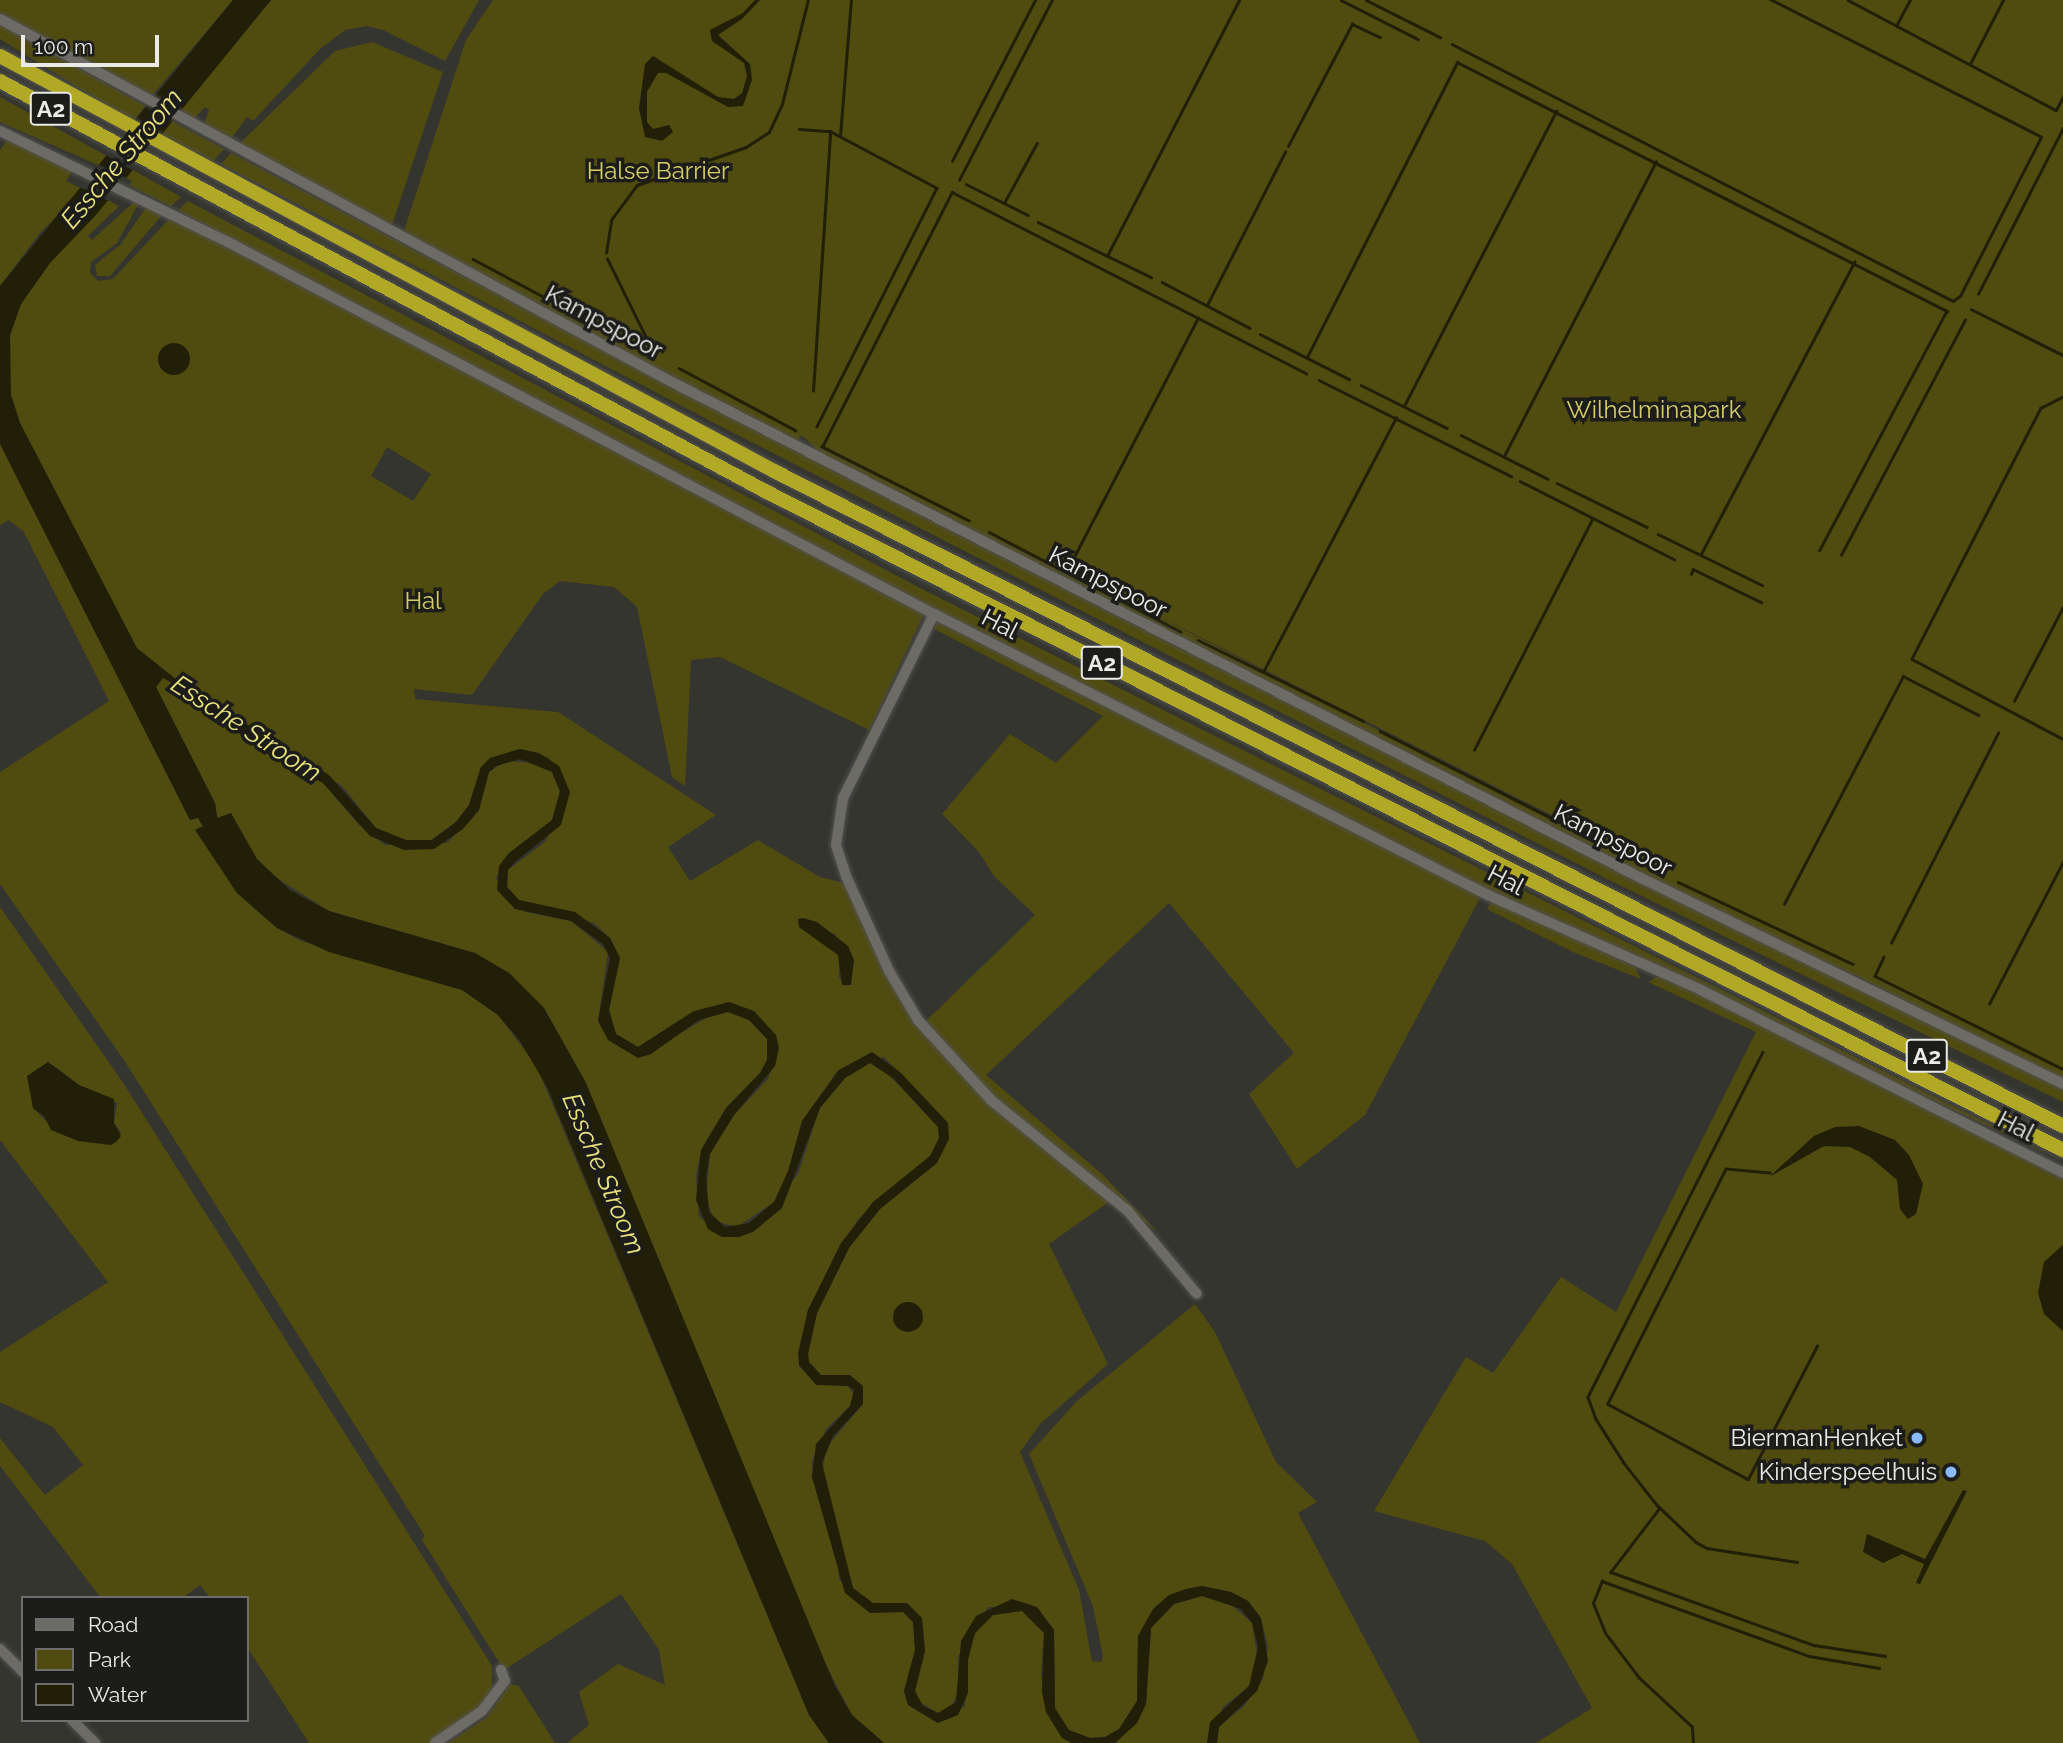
<!DOCTYPE html>
<style>
body{margin:0}
#map{position:relative;width:2063px;height:1743px;overflow:hidden;background:#353530;font-family:Raleway,sans-serif}
div>[style]{position:absolute}
[style*='--x']{left:calc(var(--x)*1px);top:calc(var(--y)*1px);width:calc(var(--w)*1px);rotate:calc(var(--a)*1deg)}
.green>*{inset:0;background:#504b0f}
.water>*{inset:0;background:#211f08}
.round{border-radius:50%}
.pier>*{inset:0;background:#353530}
.stream>*{height:2.5px;margin:-1.25px;padding:0 1.25px;transform-origin:1.25px;border-radius:1.25px;background:#211f08}
.roads{filter:drop-shadow(0 0 2px #52524e) drop-shadow(0 0 2px #52524e)}
.minor>*{height:10px;margin:-5px;padding:0 5px;transform-origin:5px;border-radius:5px;background:#6c6b66}
.highway>*{height:14px;margin:-7px;padding:0 7px;transform-origin:7px;border-radius:7px;background:#b1a826}
.dots>*{width:19px;height:19px;translate:-50% -50%;box-sizing:border-box;border:4px solid #1c1c1a;border-radius:50%}
span{translate:-50% -50%;white-space:nowrap;text-align:center;line-height:1.15;-webkit-text-stroke:7px #1c1c1a;paint-order:stroke}
.shield-label span{padding:2px 5px;background:#1c1c1a;border:2px solid;border-radius:5px;-webkit-text-stroke-width:0}
.shield-label{font-size:23px;color:#eaeae7;font-weight:700}
.park-label{font-size:24px;color:#d4cd66}
.street-label{font-size:24px;color:#eaeae7}
.poi-label{font-size:24px;color:#eaeae7}
.right{translate:-100% -50%;text-align:right}
.water-label{font-size:26px;color:#e9e27b;font-style:italic}
.legend{position:absolute;left:21px;top:1596px;width:228px;height:126px;box-sizing:border-box;background:#1c1c1a;border:2px solid #6e6e6c;margin:0;padding:9px 12px;list-style:none;font-size:21px;color:#eaeae7}
.legend li{display:flex;align-items:center;gap:14px;height:35px}
.legend b{width:35px;border:2px solid #6e6e6c}
.scale{position:absolute;left:21px;top:35px;width:138px;height:32px;box-sizing:border-box;border:4px solid #eaeae7;border-top:0;padding-left:9px;font-size:21px;line-height:24px;white-space:nowrap;color:#eaeae7;-webkit-text-stroke:5px #1c1c1a;paint-order:stroke}
</style>
<div id="map">
<div class="green">
<div style="clip-path:polygon(0 0,233px 0,150px 98px,0 15px)"></div>
<div style="clip-path:polygon(271px 0,479px 0,445px 61px,383px 30px,367px 26px,345px 30px,320px 49px,253px 121px,247px 117px,229px 142px,204px 125px,209px 110px,205px 107px,192px 121px,176px 112px)"></div>
<div style="clip-path:polygon(evenodd,493px 0,2063px 0,2063px 1081px,1855px 975px,1750px 928px,823px 456px,805px 438px,800px 436px,798px 443px,403px 234px,466px 40px,493px 0,1129px 601px,1656px 868px,1536px 812px,1129px 601px)"></div>
<div style="clip-path:polygon(0 24px,97px 79px,145px 106px,134px 120px,113px 109px,0 39px)"></div>
<div style="clip-path:polygon(372px 42px,443px 72px,391px 228px,238px 145px,335px 51px)"></div>
<div style="clip-path:polygon(0 97px,107px 156px,100px 166px,0 122px)"></div>
<div style="clip-path:polygon(170px 120px,224px 149px,213px 161px,159px 134px)"></div>
<div style="clip-path:polygon(7px 140px,74px 169px,66px 181px,83px 189px,40px 233px,0 286px,0 150px)"></div>
<div style="clip-path:polygon(231px 153px,725px 415px,1232px 675px,2063px 1088px,2063px 1102px,1609px 880px,718px 425px,221px 164px)"></div>
<div style="clip-path:polygon(131px 169px,181px 197px,171px 206px,129px 185px,132px 181px,124px 177px)"></div>
<div style="clip-path:polygon(evenodd,106px 199px,119px 206px,88px 236px,92px 240px,135px 201px,139px 203px,117px 243px,91px 262px,90px 273px,98px 281px,113px 279px,170px 218px,924px 614px,869px 730px,720px 657px,691px 660px,685px 786px,672px 777px,637px 607px,614px 587px,560px 581px,543px 594px,472px 695px,414px 689px,415px 699px,558px 712px,716px 815px,668px 847px,690px 881px,758px 840px,820px 877px,844px 883px,914px 1020px,989px 1101px,1110px 1201px,1049px 1244px,1108px 1364px,1040px 1424px,1020px 1452px,1079px 1590px,1092px 1661px,1101px 1662px,1103px 1656px,1093px 1606px,1029px 1454px,1077px 1401px,1195px 1304px,1215px 1332px,1276px 1462px,1317px 1502px,1298px 1513px,1420px 1743px,1217px 1743px,1219px 1727px,1245px 1705px,1263px 1679px,1268px 1646px,1261px 1618px,1248px 1601px,1231px 1592px,1202px 1586px,1186px 1589px,1138px 1636px,1137px 1701px,1119px 1729px,1105px 1737px,1090px 1738px,1068px 1730px,1055px 1708px,1054px 1630px,1037px 1607px,988px 1607px,958px 1656px,958px 1692px,951px 1708px,938px 1713px,917px 1700px,915px 1691px,925px 1651px,922px 1618px,884px 1603px,873px 1603px,853px 1588px,822px 1476px,826px 1448px,863px 1404px,850px 1375px,821px 1375px,809px 1362px,808px 1354px,817px 1313px,849px 1248px,880px 1209px,937px 1163px,948px 1123px,884px 1057px,838px 1070px,802px 1121px,789px 1171px,774px 1202px,737px 1227px,715px 1221px,706px 1199px,710px 1153px,734px 1115px,768px 1079px,779px 1048px,754px 1011px,694px 1011px,638px 1047px,616px 1034px,609px 1010px,620px 958px,610px 938px,594px 923px,519px 900px,507px 887px,508px 870px,545px 842px,570px 792px,549px 758px,520px 749px,490px 758px,481px 767px,469px 805px,456px 822px,431px 840px,406px 840px,376px 828px,342px 786px,170px 676px,137px 649px,20px 423px,11px 395px,7px 361px,10px 335px,21px 304px,50px 263px,106px 199px,387px 447px,431px 474px,413px 501px,371px 476px,387px 447px,106px 199px,803px 918px,836px 935px,847px 987px,839px 977px,839px 955px,800px 927px,803px 918px)"></div>
<div style="clip-path:polygon(188px 201px,920px 588px,2063px 1161px,1564px 928px,952px 619px,178px 210px)"></div>
<div style="clip-path:polygon(147px 206px,163px 214px,110px 276px,97px 276px,95px 265px,121px 244px)"></div>
<div style="clip-path:polygon(0 444px,190px 820px,198px 818px,203px 827px,196px 830px,237px 893px,277px 928px,301px 941px,462px 990px,498px 1015px,536px 1065px,809px 1715px,829px 1743px,567px 1743px,589px 1725px,579px 1692px,618px 1664px,665px 1685px,659px 1650px,621px 1594px,504px 1670px,422px 1540px,425px 1536px,124px 1060px,0 884px,0 772px,109px 701px,24px 532px,9px 520px,0 525px)"></div>
<div style="clip-path:polygon(938px 622px,1481px 896px,1365px 1115px,1297px 1169px,1249px 1094px,1294px 1053px,1169px 903px,986px 1075px,1103px 1175px,1160px 1234px,998px 1100px,926px 1021px,1035px 915px,994px 876px,979px 852px,942px 814px,1010px 734px,1056px 763px,1103px 716px,934px 629px)"></div>
<div style="clip-path:polygon(164px 677px,264px 752px,323px 783px,359px 825px,385px 845px,447px 843px,479px 810px,489px 772px,506px 761px,536px 763px,552px 772px,560px 792px,552px 820px,508px 854px,496px 878px,525px 912px,571px 921px,608px 952px,598px 1021px,638px 1058px,713px 1014px,728px 1012px,749px 1020px,767px 1039px,767px 1061px,760px 1073px,726px 1108px,701px 1150px,696px 1175px,699px 1216px,722px 1237px,753px 1232px,798px 1174px,820px 1108px,845px 1078px,870px 1063px,889px 1075px,938px 1127px,939px 1138px,930px 1156px,858px 1219px,808px 1310px,799px 1366px,816px 1384px,848px 1386px,854px 1395px,850px 1406px,826px 1429px,812px 1461px,812px 1477px,837px 1555px,839px 1579px,870px 1613px,903px 1612px,913px 1622px,915px 1650px,904px 1691px,908px 1705px,938px 1723px,965px 1706px,968px 1657px,975px 1633px,993px 1615px,1022px 1611px,1044px 1633px,1041px 1673px,1046px 1712px,1062px 1738px,1072px 1743px,884px 1743px,852px 1715px,824px 1661px,586px 1083px,544px 1008px,509px 973px,475px 953px,329px 911px,269px 873px,218px 819px,215px 803px,156px 687px)"></div>
<div style="clip-path:polygon(1492px 901px,1635px 967px,1641px 979px,1573px 952px,1487px 909px)"></div>
<div style="clip-path:polygon(evenodd,0 907px,122px 1081px,492px 1666px,492px 1690px,480px 1707px,429px 1743px,309px 1743px,247px 1647px,247px 1598px,210px 1598px,200px 1585px,182px 1598px,101px 1598px,0 1466px,0 1438px,45px 1495px,83px 1465px,53px 1427px,0 1402px,0 1352px,108px 1282px,0 1140px,0 907px,53px 1065px,79px 1085px,117px 1103px,114px 1123px,121px 1132px,104px 1144px,87px 1141px,45px 1120px,33px 1108px,36px 1069px,53px 1065px)"></div>
<div style="clip-path:polygon(1658px 976px,1711px 998px,2063px 1178px,2063px 1743px,1536px 1743px,1592px 1708px,1512px 1564px,1485px 1541px,1374px 1511px,1466px 1357px,1493px 1373px,1561px 1277px,1616px 1312px,1756px 1032px,1648px 982px)"></div>
<div style="clip-path:polygon(1202px 1596px,1227px 1601px,1252px 1623px,1258px 1660px,1249px 1686px,1223px 1707px,1207px 1743px,1115px 1743px,1137px 1723px,1146px 1704px,1151px 1628px,1174px 1604px)"></div>
<div style="clip-path:polygon(510px 1684px,519px 1686px,555px 1743px,448px 1743px,486px 1718px)"></div>
</div>
<div class="water">
<div style="clip-path:polygon(233px 0,271px 0,96px 215px,50px 263px,21px 304px,10px 335px,11px 395px,20px 423px,137px 648px,182px 684px,329px 775px,376px 828px,406px 840px,432px 840px,456px 822px,469px 805px,481px 767px,490px 758px,520px 749px,539px 753px,559px 766px,570px 792px,561px 825px,515px 862px,508px 870px,507px 887px,519px 900px,575px 912px,610px 938px,620px 958px,609px 1010px,616px 1034px,638px 1047px,694px 1011px,729px 1002px,754px 1011px,776px 1035px,779px 1048px,775px 1066px,734px 1115px,710px 1154px,706px 1176px,709px 1212px,725px 1227px,749px 1223px,774px 1202px,788px 1171px,802px 1121px,839px 1070px,872px 1052px,900px 1072px,948px 1123px,949px 1139px,937px 1163px,880px 1209px,849px 1248px,817px 1313px,808px 1354px,809px 1362px,821px 1375px,850px 1375px,863px 1386px,863px 1404px,833px 1436px,822px 1463px,853px 1588px,873px 1603px,907px 1603px,922px 1618px,925px 1651px,915px 1691px,923px 1706px,938px 1713px,956px 1702px,961px 1641px,976px 1616px,1012px 1599px,1037px 1607px,1054px 1630px,1055px 1708px,1069px 1730px,1090px 1738px,1105px 1737px,1119px 1729px,1137px 1701px,1138px 1636px,1153px 1609px,1169px 1595px,1186px 1589px,1202px 1586px,1231px 1592px,1248px 1601px,1261px 1618px,1268px 1661px,1257px 1691px,1219px 1727px,1217px 1743px,1207px 1743px,1210px 1722px,1249px 1686px,1258px 1647px,1252px 1623px,1241px 1609px,1202px 1596px,1174px 1604px,1151px 1628px,1146px 1704px,1137px 1723px,1115px 1743px,1072px 1743px,1062px 1738px,1046px 1712px,1042px 1692px,1044px 1633px,1022px 1611px,993px 1615px,975px 1633px,968px 1660px,968px 1693px,958px 1715px,938px 1723px,908px 1705px,904px 1691px,915px 1650px,913px 1622px,903px 1612px,870px 1613px,845px 1593px,812px 1477px,816px 1444px,850px 1406px,854px 1390px,848px 1386px,816px 1385px,799px 1365px,798px 1353px,808px 1310px,841px 1243px,873px 1202px,930px 1156px,939px 1138px,938px 1127px,894px 1079px,870px 1063px,845px 1078px,820px 1108px,782px 1208px,753px 1232px,739px 1237px,722px 1237px,708px 1229px,696px 1200px,701px 1150px,726px 1108px,760px 1073px,767px 1060px,767px 1039px,749px 1020px,728px 1012px,699px 1020px,651px 1054px,638px 1058px,608px 1040px,598px 1021px,610px 958px,603px 944px,571px 921px,515px 909px,497px 890px,499px 866px,508px 854px,552px 820px,560px 791px,552px 772px,520px 759px,496px 766px,489px 772px,479px 810px,463px 829px,434px 849px,404px 850px,370px 836px,323px 783px,264px 752px,180px 688px,163px 678px,156px 687px,215px 803px,217px 818px,231px 813px,257px 859px,290px 890px,329px 911px,475px 953px,509px 973px,544px 1008px,586px 1083px,835px 1686px,852px 1715px,884px 1743px,829px 1743px,809px 1715px,547px 1087px,520px 1041px,498px 1015px,462px 990px,329px 952px,277px 928px,237px 893px,195px 830px,203px 826px,198px 818px,190px 820px,0 444px,0 286px)"></div>
<div style="clip-path:polygon(755px 0,760px 0,742px 19px,718px 35px,750px 64px,752px 80px,743px 106px,728px 107px,666px 73px,658px 73px,647px 92px,647px 122px,653px 129px,669px 125px,673px 132px,662px 141px,645px 137px,639px 108px,645px 64px,653px 56px,718px 97px,734px 99px,742px 93px,747px 76px,744px 63px,712px 41px,710px 30px,743px 13px)"></div>
<div class="round" style="left:158px;top:343px;width:32px;height:32px"></div>
<div style="clip-path:polygon(803px 918px,817px 922px,848px 946px,854px 960px,851px 985px,842px 985px,838px 955px,799px 927px,798px 919px)"></div>
<div style="clip-path:polygon(48px 1062px,79px 1085px,114px 1099px,114px 1123px,121px 1136px,116px 1142px,111px 1145px,78px 1141px,51px 1130px,44px 1116px,33px 1108px,27px 1076px)"></div>
<div style="clip-path:polygon(1859px 1126px,1895px 1140px,1909px 1155px,1923px 1184px,1916px 1214px,1908px 1219px,1900px 1209px,1897px 1180px,1870px 1157px,1850px 1147px,1824px 1146px,1769px 1177px,1814px 1136px,1835px 1127px)"></div>
<div style="clip-path:polygon(2063px 1245px,2063px 1331px,2044px 1314px,2038px 1293px,2044px 1262px)"></div>
<div class="round" style="left:893px;top:1302px;width:30px;height:30px"></div>
<div style="clip-path:polygon(1963px 1490px,1967px 1491px,1920px 1584px,1916px 1583px,1924px 1564px,1902px 1554px,1883px 1563px,1863px 1552px,1867px 1534px,1925px 1559px)"></div>
</div>
<div class="pier">
<div style="clip-path:polygon(131px 118px,163px 135px,134px 171px,104px 154px)"></div>
<div style="clip-path:polygon(97px 164px,127px 178px,109px 201px,79px 187px)"></div>
</div>
<div class="stream">
<div style="--x:1341;--y:0;--w:86;--a:26.9"></div>
<div style="--x:1366;--y:0;--w:83;--a:26.6"></div>
<div style="--x:1848;--y:0;--w:235;--a:27.9"></div>
<div style="--x:2056;--y:110;--w:15;--a:-62"></div>
<div style="--x:1896;--y:26;--w:30;--a:-62"></div>
<div style="--x:1452;--y:44;--w:563;--a:27.16"></div>
<div style="--x:1953;--y:301;--w:9;--a:-36"></div>
<div style="--x:1960;--y:296;--w:178;--a:-63"></div>
<div style="--x:2041;--y:137;--w:303;--a:-153.1"></div>
<div style="--x:1970;--y:64;--w:72;--a:-62.7"></div>
<div style="--x:799;--y:129;--w:31;--a:4"></div>
<div style="--x:830;--y:131;--w:121;--a:28"></div>
<div style="--x:937;--y:188;--w:267;--a:116.7"></div>
<div style="--x:840;--y:136;--w:136;--a:-85.4"></div>
<div style="--x:1288;--y:146;--w:138;--a:-62.3"></div>
<div style="--x:1352;--y:24;--w:31;--a:25"></div>
<div style="--x:952;--y:161;--w:181;--a:-62.7"></div>
<div style="--x:959;--y:180;--w:203;--a:-62.7"></div>
<div style="--x:966;--y:184;--w:69;--a:26.6"></div>
<div style="--x:1004;--y:203;--w:68;--a:-61.2"></div>
<div style="--x:1038;--y:222;--w:126;--a:26"></div>
<div style="--x:606;--y:253;--w:33;--a:-81"></div>
<div style="--x:611;--y:220;--w:44;--a:-53.4"></div>
<div style="--x:637;--y:185;--w:115;--a:-19.2"></div>
<div style="--x:746;--y:147;--w:27;--a:-33"></div>
<div style="--x:769;--y:132;--w:31;--a:-65"></div>
<div style="--x:782;--y:104;--w:107;--a:-76"></div>
<div style="--x:1107;--y:256;--w:288;--a:-62.7"></div>
<div style="--x:473;--y:259;--w:206;--a:28.1"></div>
<div style="--x:655;--y:356;--w:108;--a:-116.3"></div>
<div style="--x:1162;--y:282;--w:99;--a:27.6"></div>
<div style="--x:1978;--y:294;--w:186;--a:-62.9"></div>
<div style="--x:1207;--y:305;--w:172;--a:-63"></div>
<div style="--x:1971;--y:309;--w:103;--a:26.6"></div>
<div style="--x:1260;--y:334;--w:100;--a:26.8"></div>
<div style="--x:1307;--y:357;--w:331;--a:-63"></div>
<div style="--x:1457;--y:62;--w:550;--a:26.94"></div>
<div style="--x:1947;--y:311;--w:271;--a:118"></div>
<div style="--x:679;--y:368;--w:132;--a:28.1"></div>
<div style="--x:1319;--y:380;--w:215;--a:26.6"></div>
<div style="--x:1361;--y:385;--w:96;--a:26.6"></div>
<div style="--x:813;--y:391;--w:260;--a:-86.2"></div>
<div style="--x:2063;--y:397;--w:25;--a:153"></div>
<div style="--x:2041;--y:408;--w:282;--a:117.2"></div>
<div style="--x:1912;--y:659;--w:171;--a:27.9"></div>
<div style="--x:1404;--y:406;--w:332;--a:-62.7"></div>
<div style="--x:1461;--y:435;--w:97;--a:26.8"></div>
<div style="--x:1504;--y:456;--w:331;--a:-62.7"></div>
<div style="--x:1520;--y:481;--w:173;--a:26.9"></div>
<div style="--x:1557;--y:483;--w:100;--a:26.1"></div>
<div style="--x:969;--y:521;--w:165;--a:-153.3"></div>
<div style="--x:822;--y:447;--w:286;--a:-63"></div>
<div style="--x:952;--y:192;--w:398;--a:27.1"></div>
<div style="--x:989;--y:532;--w:216;--a:27.5"></div>
<div style="--x:1658;--y:534;--w:116;--a:26.1"></div>
<div style="--x:1701;--y:554;--w:330;--a:-62.3"></div>
<div style="--x:1075;--y:555;--w:267;--a:-62.6"></div>
<div style="--x:1841;--y:555;--w:266;--a:-62.2"></div>
<div style="--x:1691;--y:574;--w:5;--a:-68"></div>
<div style="--x:1693;--y:569;--w:76;--a:25.9"></div>
<div style="--x:1198;--y:640;--w:184;--a:26.1"></div>
<div style="--x:1263;--y:672;--w:287;--a:-62.4"></div>
<div style="--x:2014;--y:701;--w:106;--a:-62.5"></div>
<div style="--x:1380;--y:731;--w:201;--a:26.9"></div>
<div style="--x:1474;--y:750;--w:259;--a:-62.9"></div>
<div style="--x:1573;--y:829;--w:23;--a:25"></div>
<div style="--x:1614;--y:849;--w:42;--a:26.6"></div>
<div style="--x:1678;--y:882;--w:193;--a:25.1"></div>
<div style="--x:1784;--y:904;--w:257;--a:-62.4"></div>
<div style="--x:1903;--y:676;--w:85;--a:27.2"></div>
<div style="--x:1891;--y:943;--w:236;--a:-63"></div>
<div style="--x:1884;--y:957;--w:21;--a:115"></div>
<div style="--x:1875;--y:976;--w:210;--a:26.3"></div>
<div style="--x:1989;--y:1004;--w:160;--a:-62.5"></div>
<div style="--x:1763;--y:1052;--w:387;--a:116.9"></div>
<div style="--x:1588;--y:1397;--w:23;--a:70"></div>
<div style="--x:1596;--y:1419;--w:52;--a:57.5"></div>
<div style="--x:1624;--y:1463;--w:53;--a:51.8"></div>
<div style="--x:1657;--y:1505;--w:54;--a:43.5"></div>
<div style="--x:1696;--y:1542;--w:13;--a:29"></div>
<div style="--x:1707;--y:1548;--w:91;--a:8.8"></div>
<div style="--x:1770;--y:1173;--w:44;--a:-174.8"></div>
<div style="--x:1726;--y:1169;--w:263;--a:116.7"></div>
<div style="--x:1608;--y:1404;--w:159;--a:28.2"></div>
<div style="--x:1748;--y:1479;--w:150;--a:-62.6"></div>
<div style="--x:1660;--y:1508;--w:81;--a:127.4"></div>
<div style="--x:1611;--y:1572;--w:216;--a:19.8"></div>
<div style="--x:1814;--y:1645;--w:72;--a:8.8"></div>
<div style="--x:1693;--y:1743;--w:16;--a:-94"></div>
<div style="--x:1692;--y:1727;--w:72;--a:-137.2"></div>
<div style="--x:1639;--y:1678;--w:56;--a:-127.1"></div>
<div style="--x:1605;--y:1633;--w:32;--a:-112"></div>
<div style="--x:1593;--y:1603;--w:24;--a:-68"></div>
<div style="--x:1602;--y:1581;--w:220;--a:19.9"></div>
<div style="--x:1809;--y:1656;--w:71;--a:9.7"></div>
</div>
<div class="roads">
<div class="minor">
<div style="--x:0;--y:19;--w:757;--a:28.39"></div>
<div style="--x:666;--y:379;--w:1095;--a:27.1"></div>
<div style="--x:1641;--y:878;--w:470;--a:26"></div>
<div style="--x:0;--y:131;--w:254;--a:26"></div>
<div style="--x:228;--y:242;--w:798;--a:27.79"></div>
<div style="--x:934;--y:614;--w:621;--a:26.9"></div>
<div style="--x:1488;--y:895;--w:233;--a:24"></div>
<div style="--x:1701;--y:990;--w:406;--a:26.8"></div>
<div style="--x:934;--y:614;--w:205;--a:116.3"></div>
<div style="--x:843;--y:798;--w:48;--a:98.5"></div>
<div style="--x:836;--y:845;--w:33;--a:72"></div>
<div style="--x:846;--y:876;--w:104;--a:65.6"></div>
<div style="--x:889;--y:971;--w:57;--a:59.4"></div>
<div style="--x:918;--y:1020;--w:108;--a:47.6"></div>
<div style="--x:991;--y:1100;--w:175;--a:39"></div>
<div style="--x:1127;--y:1210;--w:109;--a:50.2"></div>
<div style="--x:0;--y:1649;--w:33;--a:45"></div>
<div style="--x:72;--y:1720;--w:33;--a:45"></div>
<div style="--x:435;--y:1743;--w:57;--a:-34.2"></div>
<div style="--x:482;--y:1711;--w:38;--a:-53"></div>
<div style="--x:505;--y:1681;--w:12;--a:-110"></div>
</div>
<div class="highway">
<div style="--x:0;--y:56;--w:878;--a:28.2"></div>
<div style="--x:774;--y:471;--w:1446;--a:26.94"></div>
<div style="--x:0;--y:81;--w:866;--a:28.19"></div>
<div style="--x:763;--y:490;--w:1458;--a:26.92"></div>
</div>
</div>
<div class="dots">
<div style="left:1917px;top:1438px;background:#88bafc"></div>
<div style="left:1951px;top:1472px;background:#88bafc"></div>
</div>
<div class="shield-label">
<span style="left:51px;top:109px">A2</span>
<span style="left:1102px;top:663px">A2</span>
<span style="left:1927px;top:1056px">A2</span>
</div>
<div class="park-label">
<span style="left:658px;top:171px">Halse Barrier</span>
<span style="left:1654px;top:410px">Wilhelminapark</span>
<span style="left:423px;top:601px">Hal</span>
</div>
<div class="street-label">
<span style="left:604px;top:322px;rotate:28deg">Kampspoor</span>
<span style="left:1108px;top:582px;rotate:27deg">Kampspoor</span>
<span style="left:1000px;top:624px;rotate:27deg">Hal</span>
<span style="left:1613px;top:840px;rotate:27deg">Kampspoor</span>
<span style="left:1506px;top:880px;rotate:27deg">Hal</span>
<span style="left:2016px;top:1126px;rotate:27deg">Hal</span>
</div>
<div class="poi-label">
<span class="right" style="left:1903px;top:1438px">BiermanHenket</span>
<span class="right" style="left:1937px;top:1472px">Kinderspeelhuis</span>
</div>
<div class="water-label">
<span style="left:122px;top:159px;rotate:-50deg">Essche Stroom</span>
<span style="left:246px;top:729px;rotate:33deg">Essche Stroom</span>
<span style="left:603px;top:1174px;rotate:67deg">Essche Stroom</span>
</div>
<ul class="legend">
<li><b style="height:9px;background:#6c6b66"></b>Road</li>
<li><b style="height:19px;background:#504b0f"></b>Park</li>
<li><b style="height:19px;background:#211f08"></b>Water</li>
</ul>
<div class="scale">100 m</div>
</div>
